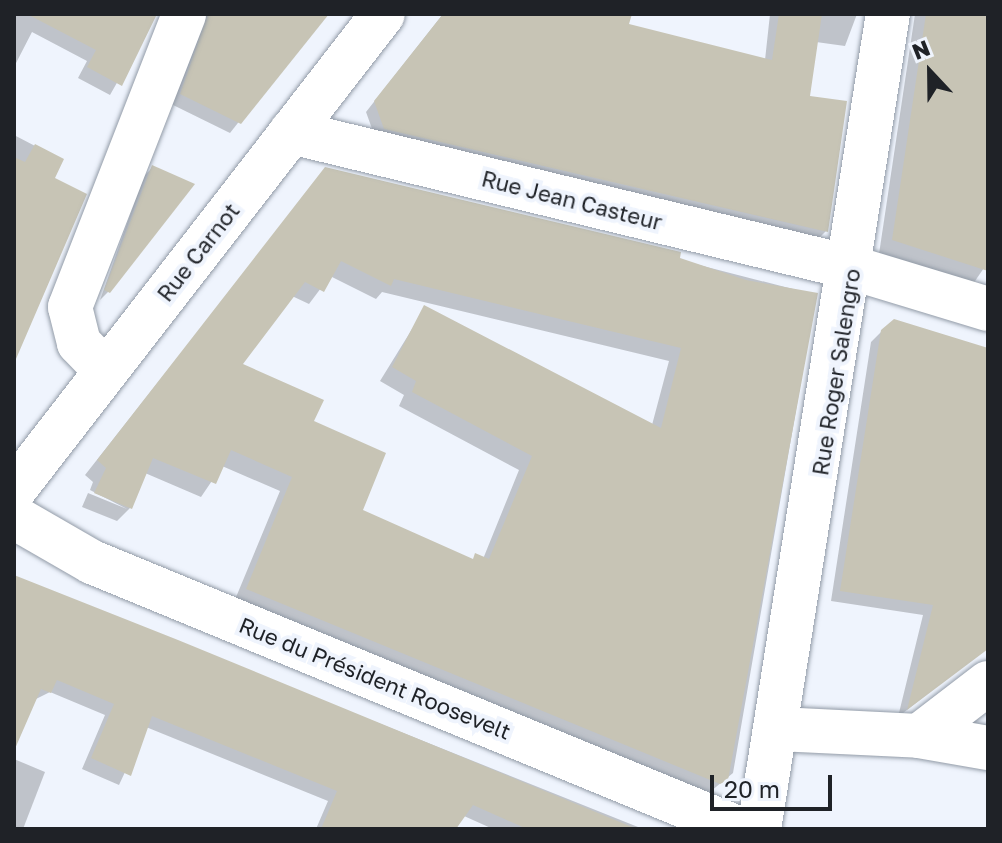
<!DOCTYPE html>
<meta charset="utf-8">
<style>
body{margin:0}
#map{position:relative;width:1002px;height:843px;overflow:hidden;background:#eff4fd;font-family:"Golos Text",sans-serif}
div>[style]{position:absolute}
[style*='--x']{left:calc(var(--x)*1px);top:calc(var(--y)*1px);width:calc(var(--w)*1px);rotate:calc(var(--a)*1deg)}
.shadow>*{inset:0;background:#0003}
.building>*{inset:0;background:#c7c4b5}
.roads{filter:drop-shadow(0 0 2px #929ba7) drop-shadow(0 0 2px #929ba7)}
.minor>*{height:44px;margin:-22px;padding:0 22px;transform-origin:22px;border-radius:22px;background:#fff}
.secondary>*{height:44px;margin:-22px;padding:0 22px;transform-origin:22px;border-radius:22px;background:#fff}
span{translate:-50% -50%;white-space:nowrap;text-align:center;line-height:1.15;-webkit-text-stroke:8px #eff4fd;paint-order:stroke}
.street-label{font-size:22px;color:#1f2227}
.frame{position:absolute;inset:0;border:16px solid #1f2227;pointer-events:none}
.north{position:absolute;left:890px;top:32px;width:80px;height:80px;-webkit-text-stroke:6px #eff4fd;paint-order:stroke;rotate:338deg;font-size:22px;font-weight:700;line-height:32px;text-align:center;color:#1f2227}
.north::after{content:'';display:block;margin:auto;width:28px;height:36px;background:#1f2227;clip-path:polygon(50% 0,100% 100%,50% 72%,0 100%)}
.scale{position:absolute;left:710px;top:775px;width:122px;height:36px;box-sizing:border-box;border:4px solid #1f2227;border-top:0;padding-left:10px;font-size:24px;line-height:28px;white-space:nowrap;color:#1f2227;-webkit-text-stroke:6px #eff4fd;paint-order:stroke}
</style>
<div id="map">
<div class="shadow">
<div style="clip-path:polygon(14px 14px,156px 14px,110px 95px,78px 78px,87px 61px,32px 32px,14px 67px)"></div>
<div style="clip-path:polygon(194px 14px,324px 14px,230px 133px,171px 104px)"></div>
<div style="clip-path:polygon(443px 14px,630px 14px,627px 25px,765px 60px,770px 14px,857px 14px,845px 46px,816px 42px,808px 97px,826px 231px,817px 240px,375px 137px,366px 112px)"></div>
<div style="clip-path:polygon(915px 14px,988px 14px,988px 262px,973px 284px,879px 254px)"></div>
<div style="clip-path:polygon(14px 135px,62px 160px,52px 179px,84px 195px,14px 358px)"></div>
<div style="clip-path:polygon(152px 168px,108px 292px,100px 300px,144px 176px)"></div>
<div style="clip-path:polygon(evenodd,326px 169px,816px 295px,733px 773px,705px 796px,234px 602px,280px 491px,222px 466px,201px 497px,145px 473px,130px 508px,117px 521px,82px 507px,88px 493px,127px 509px,90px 490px,93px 482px,85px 475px,326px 169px,330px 276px,376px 299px,382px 292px,669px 361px,652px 425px,425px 308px,380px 381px,404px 395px,399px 406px,519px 470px,483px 559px,471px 561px,360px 511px,312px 422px,240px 365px,292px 296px,309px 304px,330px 276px)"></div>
<div style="clip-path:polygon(882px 331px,988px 350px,988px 646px,898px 717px,923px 615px,831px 601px,871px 342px)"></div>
<div style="clip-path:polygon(14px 577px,643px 829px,493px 829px,464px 816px,454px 829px,316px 829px,328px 801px,146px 727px,119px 785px,82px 769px,105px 715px,50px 692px,34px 700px,14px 749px)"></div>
<div style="clip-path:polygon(14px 759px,45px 772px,23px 829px,14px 829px)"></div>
</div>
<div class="building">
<div style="clip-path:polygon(27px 14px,157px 14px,122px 86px,87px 67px,96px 50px)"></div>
<div style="clip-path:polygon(208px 14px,329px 14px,241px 124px,180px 94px)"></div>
<div style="clip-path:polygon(443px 14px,632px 14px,629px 24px,772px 60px,779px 14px,822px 14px,810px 96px,847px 101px,828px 232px,384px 129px,374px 101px)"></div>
<div style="clip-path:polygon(926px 14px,988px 14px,988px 271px,892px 240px)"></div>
<div style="clip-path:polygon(35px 144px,64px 159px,55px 178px,87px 194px,16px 359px,14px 157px,25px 162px)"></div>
<div style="clip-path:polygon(152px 165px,195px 184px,110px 293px,104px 290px)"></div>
<div style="clip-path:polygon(evenodd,325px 167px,681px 252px,680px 258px,746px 280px,818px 293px,728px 780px,720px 784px,246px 589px,292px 477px,231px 450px,216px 484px,153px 458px,132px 509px,94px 493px,106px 468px,97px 460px,325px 167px,341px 261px,391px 286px,394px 279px,681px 348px,661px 428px,424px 305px,392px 367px,416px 381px,412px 392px,532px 456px,489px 559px,475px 553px,473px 559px,363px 510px,386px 453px,314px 421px,324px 400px,243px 364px,305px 282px,324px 292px,341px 261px)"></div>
<div style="clip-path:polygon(894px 319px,988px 348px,988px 649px,907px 710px,933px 605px,840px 591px,881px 330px)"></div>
<div style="clip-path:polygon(14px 575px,178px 640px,637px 829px,527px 829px,473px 805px,456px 829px,321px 829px,337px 791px,152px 716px,131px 776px,91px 758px,114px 704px,57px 680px,51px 693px,41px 689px,14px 751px)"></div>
</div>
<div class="roads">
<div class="minor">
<div style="--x:291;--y:132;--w:578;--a:13.6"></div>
<div style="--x:853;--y:268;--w:141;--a:16.9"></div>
<div style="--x:106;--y:371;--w:39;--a:-134"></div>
<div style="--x:79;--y:343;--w:37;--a:-104"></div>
<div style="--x:70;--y:307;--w:314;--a:-68.7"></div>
<div style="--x:14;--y:517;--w:90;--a:30"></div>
<div style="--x:92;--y:562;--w:701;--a:22.39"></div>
<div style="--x:778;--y:729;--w:141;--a:2.8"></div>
<div style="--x:919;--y:736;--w:70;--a:9.9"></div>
<div style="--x:919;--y:736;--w:87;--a:-37.5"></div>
<div style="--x:759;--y:829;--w:825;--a:-81.01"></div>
</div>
<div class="secondary">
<div style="--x:14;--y:490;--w:602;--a:-52.22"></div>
</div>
</div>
<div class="street-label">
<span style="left:572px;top:200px;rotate:14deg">Rue Jean Casteur</span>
<span style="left:198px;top:252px;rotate:-52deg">Rue Carnot</span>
<span style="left:836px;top:372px;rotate:-81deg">Rue Roger Salengro</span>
<span style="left:375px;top:678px;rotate:22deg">Rue du Président Roosevelt</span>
</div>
<div class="frame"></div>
<div class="north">N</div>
<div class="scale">20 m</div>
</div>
